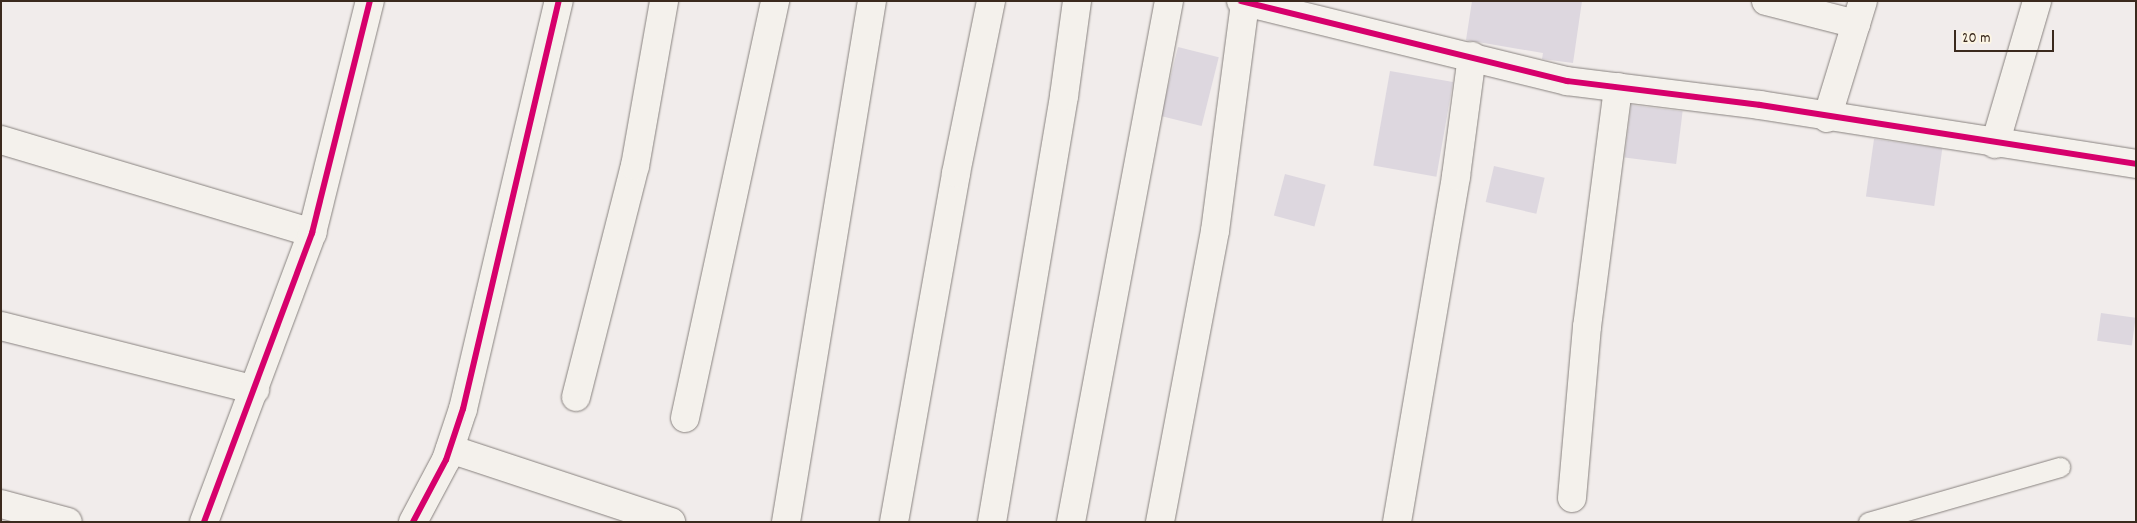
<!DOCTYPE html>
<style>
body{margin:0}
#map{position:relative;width:2137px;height:523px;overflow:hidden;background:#f1eceb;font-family:Dekko,sans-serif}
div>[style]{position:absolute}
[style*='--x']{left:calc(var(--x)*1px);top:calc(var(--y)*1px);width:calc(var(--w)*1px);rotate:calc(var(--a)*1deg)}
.building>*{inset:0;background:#ddd7df;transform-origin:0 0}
.roads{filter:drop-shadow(0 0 1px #88827f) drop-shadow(0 0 1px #88827f)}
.service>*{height:19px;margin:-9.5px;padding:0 9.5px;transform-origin:9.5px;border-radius:9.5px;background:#f4f1ec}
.minor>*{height:28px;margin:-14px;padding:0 14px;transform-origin:14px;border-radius:14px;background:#f4f1ec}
.cycleway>*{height:6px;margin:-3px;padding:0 3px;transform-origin:3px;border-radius:3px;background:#d6006c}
span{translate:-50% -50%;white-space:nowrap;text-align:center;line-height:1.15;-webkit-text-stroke:5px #fcf5e5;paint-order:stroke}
.frame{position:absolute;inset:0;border:2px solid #3b2a1e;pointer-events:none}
.scale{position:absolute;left:1954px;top:30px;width:100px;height:22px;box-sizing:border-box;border:2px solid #3b2a1e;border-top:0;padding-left:6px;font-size:15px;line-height:18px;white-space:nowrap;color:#3b2a1e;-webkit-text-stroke:4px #fcf5e5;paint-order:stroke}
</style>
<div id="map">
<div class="building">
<div style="clip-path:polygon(1472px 1px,1582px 1px,1573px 63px,1542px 59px,1543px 53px,1466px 40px)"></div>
<div style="left:1178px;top:47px;width:42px;height:71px;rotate:14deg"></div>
<div style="left:1390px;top:71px;width:64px;height:96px;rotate:10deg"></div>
<div style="left:1631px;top:105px;width:52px;height:53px;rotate:7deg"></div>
<div style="left:1874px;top:139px;width:69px;height:58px;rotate:8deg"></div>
<div style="left:1494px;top:166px;width:52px;height:37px;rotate:13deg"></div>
<div style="left:1285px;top:174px;width:42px;height:43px;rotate:15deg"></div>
<div style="left:2101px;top:313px;width:35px;height:28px;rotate:8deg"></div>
</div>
<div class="roads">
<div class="service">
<div style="--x:1868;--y:522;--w:200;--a:-16"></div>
</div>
<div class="minor">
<div style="--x:1241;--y:1;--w:336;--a:13.8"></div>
<div style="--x:1567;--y:81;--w:194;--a:7.1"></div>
<div style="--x:1760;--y:105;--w:381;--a:8.9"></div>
<div style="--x:1766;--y:1;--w:93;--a:14.3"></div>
<div style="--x:1827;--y:118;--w:122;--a:-72.9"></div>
<div style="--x:1;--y:140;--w:325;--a:16.6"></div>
<div style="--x:1995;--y:144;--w:149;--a:-73.6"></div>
<div style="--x:1;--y:326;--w:262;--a:14.1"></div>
<div style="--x:576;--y:397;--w:238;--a:-75.7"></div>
<div style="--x:635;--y:166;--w:168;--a:-80"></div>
<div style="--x:685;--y:418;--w:427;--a:-77.8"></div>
<div style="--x:450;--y:449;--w:233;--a:18.3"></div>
<div style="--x:1572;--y:498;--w:172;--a:-85"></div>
<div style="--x:1587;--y:327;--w:242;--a:-82.6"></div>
<div style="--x:1;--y:504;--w:69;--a:15"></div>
<div style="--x:204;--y:522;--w:309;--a:-69.5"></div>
<div style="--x:312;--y:233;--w:239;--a:-76"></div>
<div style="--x:413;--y:522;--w:70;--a:-62"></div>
<div style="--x:446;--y:460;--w:54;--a:-71.6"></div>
<div style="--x:463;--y:409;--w:419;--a:-76.8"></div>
<div style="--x:786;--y:522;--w:528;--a:-80.63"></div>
<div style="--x:894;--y:522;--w:354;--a:-79.9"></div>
<div style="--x:956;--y:173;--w:176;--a:-78.5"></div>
<div style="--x:992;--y:522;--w:432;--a:-80.4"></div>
<div style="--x:1064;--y:96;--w:96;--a:-82.2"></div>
<div style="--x:1071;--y:522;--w:530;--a:-79.35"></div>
<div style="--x:1160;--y:522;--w:296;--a:-79.3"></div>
<div style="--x:1215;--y:231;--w:231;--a:-82.5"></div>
<div style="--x:1397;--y:522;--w:351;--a:-80.3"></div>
<div style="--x:1456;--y:176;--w:121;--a:-82.4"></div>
</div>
</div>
<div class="cycleway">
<div style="--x:1241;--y:1;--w:336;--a:13.8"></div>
<div style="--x:1567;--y:81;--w:194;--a:7.1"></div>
<div style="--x:1760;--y:105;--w:381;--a:8.9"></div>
<div style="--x:204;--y:522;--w:309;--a:-69.5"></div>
<div style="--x:312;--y:233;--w:239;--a:-76"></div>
<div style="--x:413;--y:522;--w:70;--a:-62"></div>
<div style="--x:446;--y:460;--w:54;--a:-71.6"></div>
<div style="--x:463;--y:409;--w:419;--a:-76.8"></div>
</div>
<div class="frame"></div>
<div class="scale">20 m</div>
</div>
